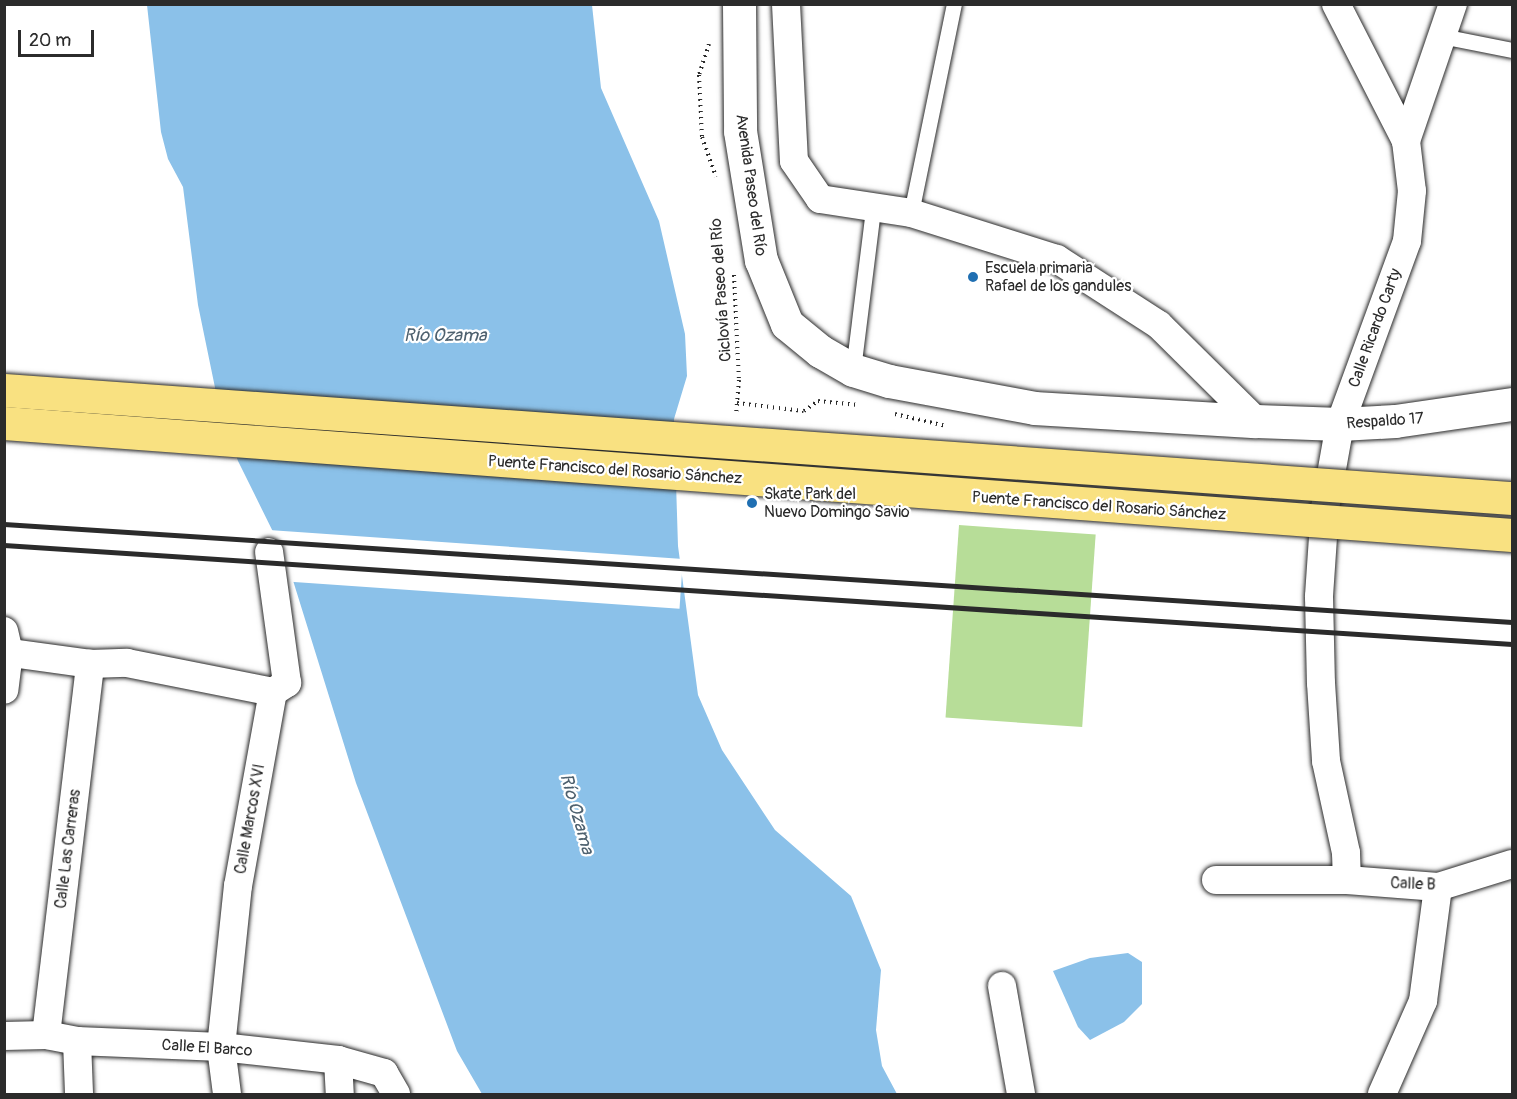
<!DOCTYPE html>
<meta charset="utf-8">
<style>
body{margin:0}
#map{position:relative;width:1517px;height:1099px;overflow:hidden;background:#fff;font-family:Pangolin,sans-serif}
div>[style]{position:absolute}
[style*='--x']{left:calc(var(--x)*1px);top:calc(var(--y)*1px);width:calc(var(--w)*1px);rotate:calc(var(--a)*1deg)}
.green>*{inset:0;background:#b7dd98;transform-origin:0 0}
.water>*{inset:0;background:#8bc1e9}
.pier>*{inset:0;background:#fff;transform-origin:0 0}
.path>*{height:4px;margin-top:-2px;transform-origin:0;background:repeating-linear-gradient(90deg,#2b2b2b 0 1.5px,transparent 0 6px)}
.roads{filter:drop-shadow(0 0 2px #2b2b2b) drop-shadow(0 0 2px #2b2b2b)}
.service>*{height:15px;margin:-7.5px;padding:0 7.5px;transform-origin:7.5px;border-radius:7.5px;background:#fff}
.minor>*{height:28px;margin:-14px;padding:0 14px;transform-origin:14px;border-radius:14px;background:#fff}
.tertiary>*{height:33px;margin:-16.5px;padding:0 16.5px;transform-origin:16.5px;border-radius:16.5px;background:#fff}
.rail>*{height:4.5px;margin:-2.25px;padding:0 2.25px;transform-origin:2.25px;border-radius:2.25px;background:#2b2b2b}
.bridges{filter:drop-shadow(0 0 2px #2b2b2b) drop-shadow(0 0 2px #2b2b2b)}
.primary-bridge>*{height:33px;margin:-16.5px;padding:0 16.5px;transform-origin:16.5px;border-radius:16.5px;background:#f9e181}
.dots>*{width:16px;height:16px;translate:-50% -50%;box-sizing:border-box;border:3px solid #fff;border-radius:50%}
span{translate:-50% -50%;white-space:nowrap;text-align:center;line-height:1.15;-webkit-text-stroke:4.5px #fff;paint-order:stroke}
.street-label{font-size:16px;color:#2b2b2b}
.poi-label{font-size:16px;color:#2b2b2b}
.left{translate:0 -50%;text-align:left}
.water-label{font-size:18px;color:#4d606e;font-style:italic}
.frame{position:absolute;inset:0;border:6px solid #2b2b2b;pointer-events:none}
.scale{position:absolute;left:18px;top:30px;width:76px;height:27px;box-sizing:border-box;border:3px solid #2b2b2b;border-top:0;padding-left:8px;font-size:18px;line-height:21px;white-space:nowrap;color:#2b2b2b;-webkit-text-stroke:4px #fff;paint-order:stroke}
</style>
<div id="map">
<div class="green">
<div style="left:959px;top:525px;width:137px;height:193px;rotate:4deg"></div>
</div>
<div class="water">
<div style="clip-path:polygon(147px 5px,592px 5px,601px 88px,659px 221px,685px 334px,687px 376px,674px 419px,678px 546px,698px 695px,722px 750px,775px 830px,851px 896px,881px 970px,876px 1030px,882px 1066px,897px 1094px,482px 1094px,457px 1051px,356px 783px,286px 558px,238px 461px,219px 407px,198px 305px,183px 187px,168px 159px,161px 132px)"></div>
<div style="clip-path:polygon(1128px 953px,1142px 962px,1142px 1004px,1124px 1022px,1090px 1040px,1078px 1027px,1053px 971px,1090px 958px)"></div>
</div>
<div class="pier">
<div style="left:269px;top:530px;width:415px;height:50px;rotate:4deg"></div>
</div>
<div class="path">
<div style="--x:709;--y:44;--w:33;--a:108"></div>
<div style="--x:699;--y:75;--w:62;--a:87.2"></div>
<div style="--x:702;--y:137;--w:42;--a:70.7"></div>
<div style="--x:734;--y:275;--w:105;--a:87.3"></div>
<div style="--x:739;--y:380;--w:34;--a:95"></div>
<div style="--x:737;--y:403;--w:67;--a:6.8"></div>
<div style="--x:804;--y:411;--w:17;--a:-36"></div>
<div style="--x:818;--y:401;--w:40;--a:5.7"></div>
<div style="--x:895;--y:414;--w:52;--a:13.2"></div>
</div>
<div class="roads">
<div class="service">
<div style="--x:1442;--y:36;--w:71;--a:11.3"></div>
<div style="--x:911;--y:213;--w:213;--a:-78.4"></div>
<div style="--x:853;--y:370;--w:162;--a:-82.9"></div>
</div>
<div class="minor">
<div style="--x:786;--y:4;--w:157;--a:87.1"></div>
<div style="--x:794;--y:161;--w:46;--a:55.6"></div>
<div style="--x:820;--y:199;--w:92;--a:8.7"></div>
<div style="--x:911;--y:213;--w:153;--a:17.5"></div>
<div style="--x:1057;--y:259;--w:121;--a:32.9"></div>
<div style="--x:1159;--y:325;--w:136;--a:44.7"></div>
<div style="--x:1336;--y:4;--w:154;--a:62.9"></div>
<div style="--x:1406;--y:141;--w:50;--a:83.2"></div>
<div style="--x:1412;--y:191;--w:50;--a:95.7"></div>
<div style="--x:1407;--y:241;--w:195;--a:110.1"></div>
<div style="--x:1340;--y:424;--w:85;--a:100.1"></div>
<div style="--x:1325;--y:508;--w:89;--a:93.9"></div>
<div style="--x:1319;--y:597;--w:86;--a:88.7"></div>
<div style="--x:1321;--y:683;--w:78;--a:86.3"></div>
<div style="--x:1326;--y:761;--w:94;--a:77.7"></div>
<div style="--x:1346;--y:853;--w:27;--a:88"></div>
<div style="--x:1406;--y:141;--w:145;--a:-71.1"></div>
<div style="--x:4;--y:631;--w:22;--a:77"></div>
<div style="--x:9;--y:652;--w:38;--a:97"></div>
<div style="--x:4;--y:652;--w:87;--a:7.9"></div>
<div style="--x:90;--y:664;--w:37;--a:-2"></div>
<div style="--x:127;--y:663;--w:149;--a:11.2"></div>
<div style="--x:1216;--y:880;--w:131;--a:0"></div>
<div style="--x:1347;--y:880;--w:91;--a:4.4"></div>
<div style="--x:1438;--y:887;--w:77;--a:-17.3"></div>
<div style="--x:1002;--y:986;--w:110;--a:80"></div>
<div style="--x:46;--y:1035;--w:374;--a:-83.2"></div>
<div style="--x:4;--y:1036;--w:42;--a:-1.4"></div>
<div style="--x:46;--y:1035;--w:32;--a:11"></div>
<div style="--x:77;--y:1041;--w:144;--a:2.4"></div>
<div style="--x:221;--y:1047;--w:118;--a:6.3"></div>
<div style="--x:338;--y:1060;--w:48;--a:15.8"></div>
<div style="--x:384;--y:1073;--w:24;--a:60"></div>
<div style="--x:77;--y:1041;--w:53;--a:87.8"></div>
<div style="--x:338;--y:1060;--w:34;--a:87"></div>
<div style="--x:227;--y:1094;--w:47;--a:-97.3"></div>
<div style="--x:221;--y:1047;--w:162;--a:-84"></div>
<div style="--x:238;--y:886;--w:197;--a:-79.8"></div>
<div style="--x:273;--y:692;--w:17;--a:-33"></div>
<div style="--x:287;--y:683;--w:132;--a:-97.8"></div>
<div style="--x:1382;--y:1094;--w:102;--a:-66.2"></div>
<div style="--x:1423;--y:1001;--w:115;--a:-82.5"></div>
</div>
<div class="tertiary">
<div style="--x:739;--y:4;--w:127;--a:89.5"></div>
<div style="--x:740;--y:131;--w:131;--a:80.8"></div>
<div style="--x:761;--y:260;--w:69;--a:67.9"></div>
<div style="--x:787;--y:324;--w:43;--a:39.3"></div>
<div style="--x:820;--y:351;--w:38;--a:30"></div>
<div style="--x:853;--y:370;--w:38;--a:17"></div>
<div style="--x:889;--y:381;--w:147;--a:10.5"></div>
<div style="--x:1034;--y:408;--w:222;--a:3.4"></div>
<div style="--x:1256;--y:421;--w:84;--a:2"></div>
<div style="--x:1340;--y:424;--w:55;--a:-3.1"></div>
<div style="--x:1395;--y:421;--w:118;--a:-8.3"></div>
</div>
</div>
<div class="rail">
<div style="--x:4;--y:524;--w:1511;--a:3.72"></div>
<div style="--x:4;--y:545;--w:1511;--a:3.76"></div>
</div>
<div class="bridges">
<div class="primary-bridge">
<div style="--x:4;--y:390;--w:1512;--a:4.1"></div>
<div style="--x:4;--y:423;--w:1512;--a:4.25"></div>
</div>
</div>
<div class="dots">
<div style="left:973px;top:277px;background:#1f6fb2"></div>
<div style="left:752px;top:503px;background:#1f6fb2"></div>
</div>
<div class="street-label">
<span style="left:751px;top:185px;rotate:82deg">Avenida Paseo del Río</span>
<span style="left:721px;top:290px;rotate:-94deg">Ciclovía Paseo del Río</span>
<span style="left:1375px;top:328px;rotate:-70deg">Calle Ricardo Carty</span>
<span style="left:1385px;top:421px;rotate:-4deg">Respaldo 17</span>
<span style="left:615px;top:470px;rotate:4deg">Puente Francisco del Rosario Sánchez</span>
<span style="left:1099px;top:506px;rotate:4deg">Puente Francisco del Rosario Sánchez</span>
<span style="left:250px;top:819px;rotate:-80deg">Calle Marcos XVI</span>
<span style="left:68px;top:849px;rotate:-83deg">Calle Las Carreras</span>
<span style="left:1413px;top:884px;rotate:2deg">Calle B</span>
<span style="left:207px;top:1048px;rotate:4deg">Calle El Barco</span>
</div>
<div class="poi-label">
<span class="left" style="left:985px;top:277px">Escuela primaria<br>Rafael de los gandules</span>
<span class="left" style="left:764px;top:503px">Skate Park del<br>Nuevo Domingo Savio</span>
</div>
<div class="water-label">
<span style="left:445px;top:336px">Río Ozama</span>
<span style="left:576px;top:814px;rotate:74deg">Río Ozama</span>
</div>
<div class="frame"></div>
<div class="scale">20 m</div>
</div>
